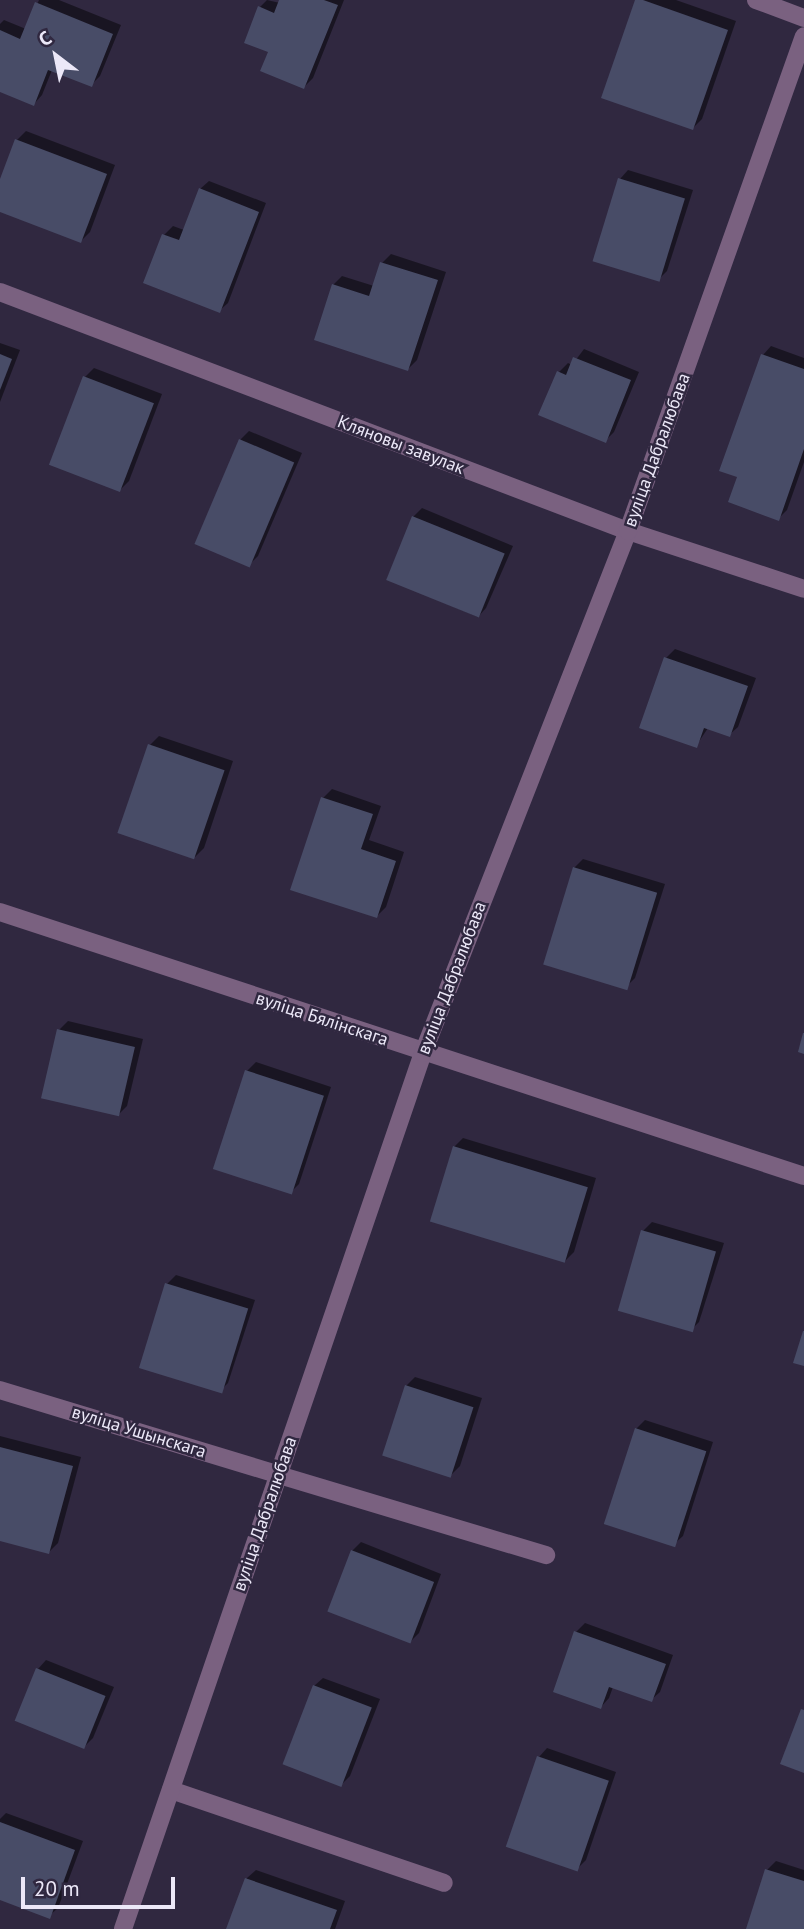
<!DOCTYPE html>
<meta charset="utf-8">
<style>
body{margin:0}
#map{position:relative;width:804px;height:1929px;overflow:hidden;background:#302840;font-family:"PT Sans",sans-serif}
div>[style]{position:absolute}
[style*='--x']{left:calc(var(--x)*1px);top:calc(var(--y)*1px);width:calc(var(--w)*1px);rotate:calc(var(--a)*1deg)}
.shadow>*{inset:0;background:#0007}
.building>*{inset:0;background:#484c67;transform-origin:0 0}
.lane>*{height:18px;margin:-9px;padding:0 9px;transform-origin:9px;border-radius:9px;background:#7a6180}
.street>*{height:18px;margin:-9px;padding:0 9px;transform-origin:9px;border-radius:9px;background:#7a6180}
span{translate:-50% -50%;white-space:nowrap;text-align:center;line-height:1.15;-webkit-text-stroke:5px #302840;paint-order:stroke}
.street-label{font-size:18px;color:#ece8f8}
.north{position:absolute;left:21px;top:21px;width:70px;height:70px;-webkit-text-stroke:5px #302840;paint-order:stroke;rotate:328deg;font-size:19px;font-weight:700;line-height:28px;text-align:center;color:#ece8f8}
.north::after{content:'';display:block;margin:auto;width:24px;height:32px;background:#ece8f8;clip-path:polygon(50% 0,100% 100%,50% 72%,0 100%)}
.scale{position:absolute;left:21px;top:1877px;width:154px;height:32px;box-sizing:border-box;border:4px solid #ece8f8;border-top:0;padding-left:9px;font-size:21px;line-height:24px;white-space:nowrap;color:#ece8f8;-webkit-text-stroke:5px #302840;paint-order:stroke}
</style>
<div id="map">
<div class="shadow">
<div style="clip-path:polygon(39px 0,59px 0,121px 25px,100px 76px,91px 85px,52px 70px,42px 95px,34px 104px,0 90px,0 24px,4px 20px,26px 29px)"></div>
<div style="clip-path:polygon(267px 0,280px 3px,281px 0,344px 0,313px 78px,304px 87px,260px 7px)"></div>
<div style="clip-path:polygon(637px 0,676px 0,736px 21px,702px 119px,693px 128px)"></div>
<div style="clip-path:polygon(26px 131px,115px 165px,90px 232px,81px 241px,0 210px,0 184px,17px 140px)"></div>
<div style="clip-path:polygon(628px 170px,693px 190px,667px 271px,658px 280px,620px 179px)"></div>
<div style="clip-path:polygon(209px 181px,266px 203px,228px 303px,219px 311px,145px 282px,164px 235px,173px 226px,184px 230px,200px 189px)"></div>
<div style="clip-path:polygon(391px 254px,446px 272px,417px 360px,408px 369px,333px 285px,342px 276px,374px 286px,382px 263px)"></div>
<div style="clip-path:polygon(0 343px,20px 350px,0 402px)"></div>
<div style="clip-path:polygon(771px 346px,804px 358px,804px 462px,787px 510px,778px 519px,739px 476px,763px 355px)"></div>
<div style="clip-path:polygon(584px 349px,639px 372px,614px 432px,605px 441px,559px 372px,568px 363px,572px 365px)"></div>
<div style="clip-path:polygon(94px 368px,162px 394px,129px 481px,120px 490px,85px 377px)"></div>
<div style="clip-path:polygon(249px 431px,302px 453px,258px 556px,249px 565px,240px 440px)"></div>
<div style="clip-path:polygon(422px 508px,513px 546px,486px 608px,478px 617px,387px 579px,413px 517px)"></div>
<div style="clip-path:polygon(675px 649px,756px 678px,738px 727px,729px 735px,708px 728px,696px 746px,666px 658px)"></div>
<div style="clip-path:polygon(159px 736px,233px 761px,204px 848px,195px 857px,150px 745px)"></div>
<div style="clip-path:polygon(332px 789px,381px 806px,369px 840px,404px 852px,386px 907px,377px 916px,323px 798px)"></div>
<div style="clip-path:polygon(583px 859px,665px 884px,635px 978px,626px 987px,574px 868px)"></div>
<div style="clip-path:polygon(68px 1021px,143px 1039px,127px 1106px,118px 1115px,59px 1030px)"></div>
<div style="clip-path:polygon(256px 1062px,331px 1087px,299px 1184px,290px 1193px,247px 1071px)"></div>
<div style="clip-path:polygon(463px 1138px,596px 1178px,574px 1252px,565px 1261px,454px 1147px)"></div>
<div style="clip-path:polygon(652px 1222px,724px 1243px,699px 1322px,690px 1331px,619px 1309px,643px 1231px)"></div>
<div style="clip-path:polygon(176px 1275px,255px 1300px,228px 1383px,219px 1392px,167px 1284px)"></div>
<div style="clip-path:polygon(415px 1377px,482px 1398px,460px 1466px,451px 1475px,406px 1386px)"></div>
<div style="clip-path:polygon(645px 1420px,713px 1442px,683px 1536px,674px 1544px,636px 1429px)"></div>
<div style="clip-path:polygon(0 1436px,81px 1457px,58px 1543px,49px 1552px,0 1539px)"></div>
<div style="clip-path:polygon(361px 1542px,441px 1574px,419px 1633px,410px 1642px,352px 1551px)"></div>
<div style="clip-path:polygon(585px 1623px,673px 1655px,660px 1692px,651px 1700px,613px 1687px,609px 1698px,601px 1707px,576px 1632px)"></div>
<div style="clip-path:polygon(46px 1660px,114px 1687px,93px 1738px,84px 1747px,17px 1720px,38px 1669px)"></div>
<div style="clip-path:polygon(323px 1678px,380px 1699px,350px 1776px,341px 1785px,314px 1686px)"></div>
<div style="clip-path:polygon(547px 1748px,616px 1772px,586px 1860px,577px 1869px,539px 1757px)"></div>
<div style="clip-path:polygon(6px 1813px,83px 1841px,58px 1908px,49px 1916px,0 1899px,0 1819px)"></div>
<div style="clip-path:polygon(776px 1861px,804px 1870px,804px 1929px,748px 1929px,767px 1870px)"></div>
<div style="clip-path:polygon(256px 1870px,345px 1901px,335px 1929px,228px 1929px,247px 1878px)"></div>
</div>
<div class="building">
<div style="clip-path:polygon(279px 0,324px 0,338px 5px,304px 89px,260px 71px,268px 52px,244px 43px,258px 6px,274px 13px)"></div>
<div style="clip-path:polygon(635px 0,643px 0,728px 30px,693px 130px,601px 98px)"></div>
<div style="clip-path:polygon(35px 2px,113px 34px,92px 87px,48px 70px,34px 106px,0 92px,0 30px,20px 39px)"></div>
<div style="clip-path:polygon(15px 139px,107px 174px,81px 243px,0 212px,0 179px)"></div>
<div style="left:618px;top:178px;width:70px;height:87px;rotate:17deg"></div>
<div style="clip-path:polygon(199px 188px,259px 212px,220px 313px,143px 283px,162px 234px,179px 240px)"></div>
<div style="clip-path:polygon(380px 262px,438px 280px,408px 371px,314px 340px,332px 284px,369px 296px)"></div>
<div style="clip-path:polygon(0 354px,12px 359px,0 390px)"></div>
<div style="clip-path:polygon(761px 354px,804px 369px,804px 449px,779px 521px,728px 502px,737px 477px,719px 471px)"></div>
<div style="clip-path:polygon(573px 357px,631px 380px,606px 443px,538px 415px,557px 371px,566px 375px)"></div>
<div style="left:83px;top:376px;width:76px;height:95px;rotate:21deg"></div>
<div style="left:239px;top:439px;width:60px;height:114px;rotate:23deg"></div>
<div style="left:412px;top:516px;width:100px;height:69px;rotate:22deg"></div>
<div style="clip-path:polygon(664px 657px,748px 686px,730px 737px,704px 728px,697px 748px,639px 728px)"></div>
<div style="left:148px;top:744px;width:81px;height:94px;rotate:19deg"></div>
<div style="clip-path:polygon(321px 797px,373px 814px,361px 849px,396px 861px,377px 918px,290px 890px)"></div>
<div style="left:573px;top:867px;width:88px;height:102px;rotate:17deg"></div>
<div style="left:57px;top:1029px;width:80px;height:71px;rotate:13deg"></div>
<div style="clip-path:polygon(803px 1033px,804px 1033px,804px 1054px,798px 1052px)"></div>
<div style="left:245px;top:1070px;width:83px;height:104px;rotate:18deg"></div>
<div style="left:453px;top:1146px;width:141px;height:79px;rotate:17deg"></div>
<div style="left:641px;top:1230px;width:78px;height:84px;rotate:16deg"></div>
<div style="left:165px;top:1283px;width:87px;height:89px;rotate:17deg"></div>
<div style="clip-path:polygon(803px 1331px,804px 1331px,804px 1366px,793px 1363px)"></div>
<div style="left:405px;top:1385px;width:72px;height:74px;rotate:18deg"></div>
<div style="left:635px;top:1428px;width:75px;height:101px;rotate:18deg"></div>
<div style="clip-path:polygon(0 1447px,73px 1466px,49px 1554px,0 1541px)"></div>
<div style="left:351px;top:1550px;width:89px;height:66px;rotate:21deg"></div>
<div style="clip-path:polygon(574px 1631px,666px 1664px,652px 1702px,609px 1687px,601px 1709px,553px 1692px)"></div>
<div style="left:36px;top:1668px;width:75px;height:57px;rotate:22deg"></div>
<div style="left:313px;top:1685px;width:63px;height:85px;rotate:21deg"></div>
<div style="clip-path:polygon(801px 1709px,804px 1710px,804px 1773px,780px 1764px)"></div>
<div style="left:537px;top:1756px;width:76px;height:96px;rotate:19deg"></div>
<div style="clip-path:polygon(0 1822px,75px 1850px,50px 1919px,0 1900px)"></div>
<div style="clip-path:polygon(765px 1869px,804px 1881px,804px 1929px,746px 1929px)"></div>
<div style="clip-path:polygon(245px 1878px,337px 1910px,330px 1929px,226px 1929px)"></div>
</div>
<div class="lane">
<div style="--x:756;--y:0;--w:51;--a:20.6"></div>
<div style="--x:279;--y:1475;--w:279;--a:16.7"></div>
<div style="--x:171;--y:1790;--w:288;--a:18.8"></div>
</div>
<div class="street">
<div style="--x:0;--y:292;--w:672;--a:20.84"></div>
<div style="--x:628;--y:531;--w:185;--a:18.2"></div>
<div style="--x:0;--y:912;--w:846;--a:18.18"></div>
<div style="--x:0;--y:1390;--w:292;--a:16.9"></div>
<div style="--x:123;--y:1929;--w:926;--a:-71.1"></div>
<div style="--x:423;--y:1053;--w:561;--a:-68.56"></div>
<div style="--x:628;--y:531;--w:525;--a:-70.43"></div>
</div>
<div class="street-label">
<span style="left:401px;top:445px;rotate:21deg">Кляновы завулак</span>
<span style="left:657px;top:450px;rotate:-70deg">вуліца Дабралюбава</span>
<span style="left:452px;top:978px;rotate:-69deg">вуліца Дабралюбава</span>
<span style="left:322px;top:1019px;rotate:18deg">вуліца Бялінскага</span>
<span style="left:139px;top:1432px;rotate:17deg">вуліца Ушынскага</span>
<span style="left:265px;top:1514px;rotate:-71deg">вуліца Дабралюбава</span>
</div>
<div class="north">С</div>
<div class="scale">20 m</div>
</div>
